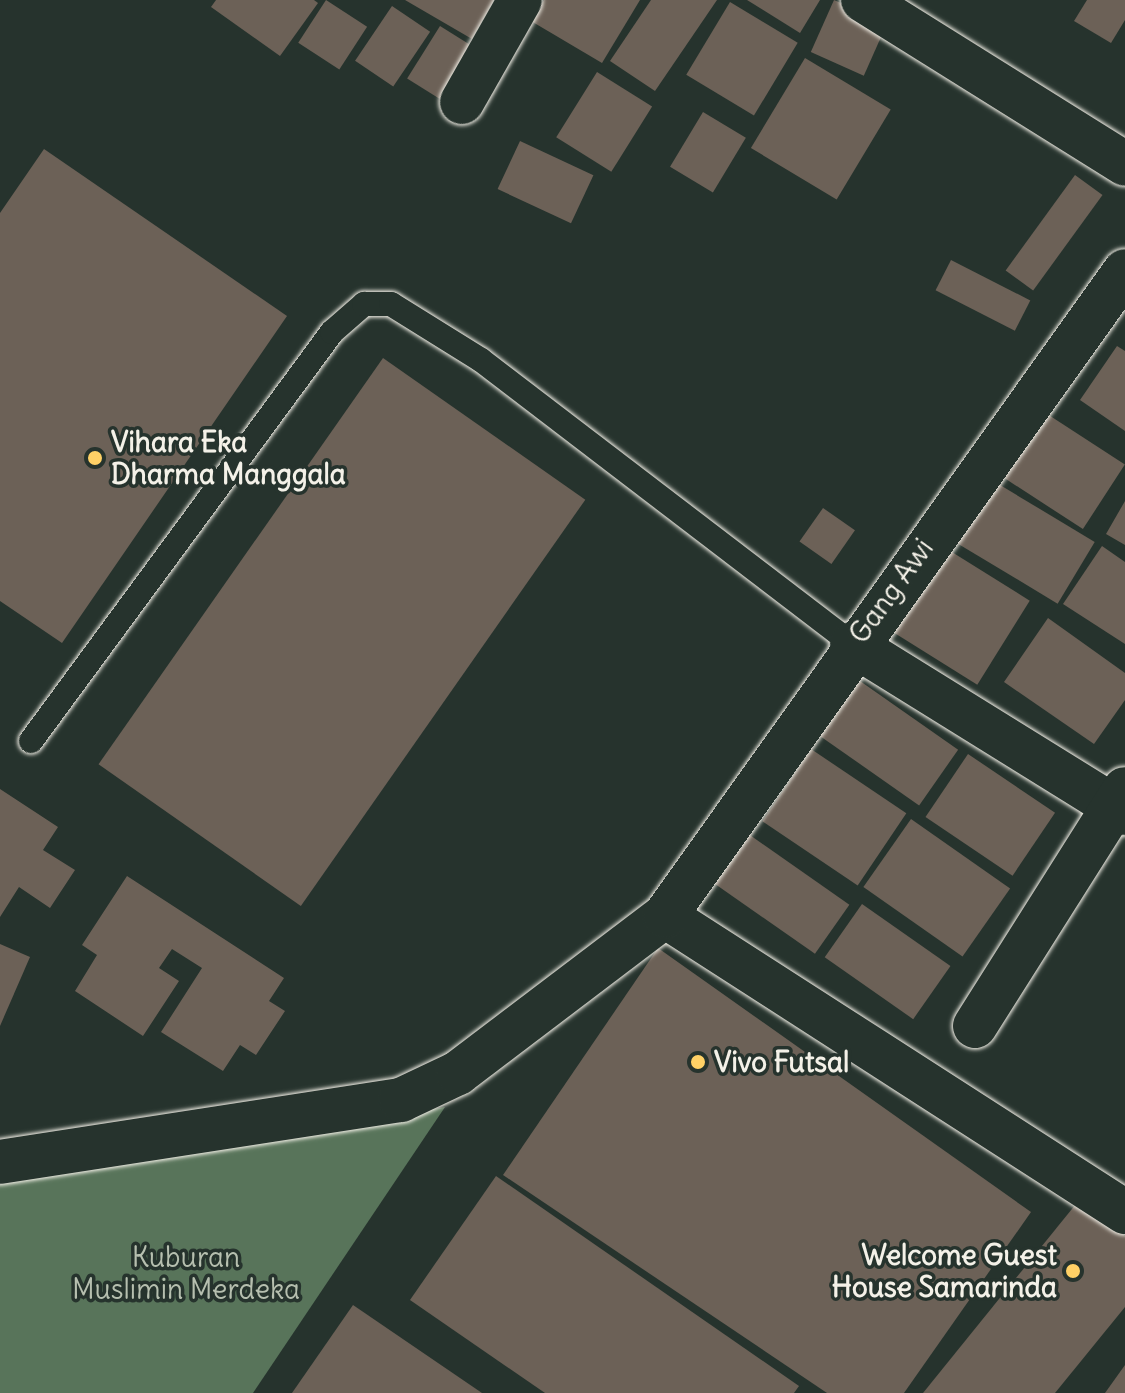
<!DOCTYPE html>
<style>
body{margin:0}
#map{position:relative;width:1125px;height:1393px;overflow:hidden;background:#26332d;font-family:Delius,sans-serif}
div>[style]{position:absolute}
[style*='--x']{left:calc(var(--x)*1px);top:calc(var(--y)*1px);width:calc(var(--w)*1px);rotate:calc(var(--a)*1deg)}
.green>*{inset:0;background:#58745a}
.building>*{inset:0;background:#6c6157;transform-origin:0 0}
.roads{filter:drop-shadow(0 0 2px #f4f1e8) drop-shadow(0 0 2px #f4f1e8)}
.service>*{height:24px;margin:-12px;padding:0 12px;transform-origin:12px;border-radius:12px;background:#26332d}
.minor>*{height:44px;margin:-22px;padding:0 22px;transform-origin:22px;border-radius:22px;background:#26332d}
.dots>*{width:22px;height:22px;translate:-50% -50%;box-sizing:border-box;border:4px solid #26332d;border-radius:50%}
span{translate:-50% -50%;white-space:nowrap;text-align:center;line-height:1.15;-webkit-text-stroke:7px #26332d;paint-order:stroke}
.poi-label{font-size:28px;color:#f4f1e8;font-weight:700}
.left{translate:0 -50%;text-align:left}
.right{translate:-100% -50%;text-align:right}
.street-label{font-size:28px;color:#f4f1e8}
.park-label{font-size:28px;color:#b6bfaf}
</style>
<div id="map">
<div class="green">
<div style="clip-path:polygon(445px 1107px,253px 1393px,0 1393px,0 1182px)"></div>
</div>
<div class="building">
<div style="clip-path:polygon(216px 0,314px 0,318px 3px,280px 56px,211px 7px)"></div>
<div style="left:326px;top:0;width:49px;height:51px;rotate:33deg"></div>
<div style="clip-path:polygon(405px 0,494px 0,472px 39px)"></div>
<div style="clip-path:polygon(544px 0,640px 0,602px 63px,531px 21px)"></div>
<div style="clip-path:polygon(651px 0,717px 0,655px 91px,610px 61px)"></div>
<div style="clip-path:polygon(747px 0,820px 0,800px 33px)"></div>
<div style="left:834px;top:0;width:58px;height:57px;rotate:24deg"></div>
<div style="clip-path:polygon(1087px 0,1125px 0,1125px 20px,1111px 43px,1074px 21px)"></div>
<div style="left:730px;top:2px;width:79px;height:85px;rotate:31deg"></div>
<div style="left:392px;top:6px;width:46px;height:66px;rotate:34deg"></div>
<div style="left:440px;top:26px;width:41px;height:62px;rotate:32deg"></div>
<div style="left:805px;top:58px;width:100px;height:105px;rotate:31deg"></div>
<div style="left:597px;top:72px;width:65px;height:77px;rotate:32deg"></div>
<div style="left:703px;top:112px;width:50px;height:64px;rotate:31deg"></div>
<div style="left:520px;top:141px;width:81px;height:53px;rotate:25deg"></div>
<div style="clip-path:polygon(44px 149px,287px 316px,62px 643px,0 601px,0 213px)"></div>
<div style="left:1075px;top:175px;width:34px;height:118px;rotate:36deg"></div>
<div style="left:951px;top:260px;width:89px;height:34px;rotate:27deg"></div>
<div style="clip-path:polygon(1117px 346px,1125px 351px,1125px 431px,1080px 400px)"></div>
<div style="left:383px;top:358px;width:247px;height:496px;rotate:35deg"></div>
<div style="left:1041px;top:410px;width:100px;height:77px;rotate:33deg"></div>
<div style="left:985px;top:476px;width:128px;height:72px;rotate:31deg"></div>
<div style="clip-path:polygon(1125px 501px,1125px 545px,1106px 534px)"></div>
<div style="left:823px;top:508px;width:39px;height:41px;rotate:35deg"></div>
<div style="left:939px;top:544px;width:107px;height:99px;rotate:32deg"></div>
<div style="clip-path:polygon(1102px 546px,1125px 562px,1125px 644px,1063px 604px)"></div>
<div style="clip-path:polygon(1048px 618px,1125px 673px,1125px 700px,1094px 744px,1004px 682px)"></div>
<div style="left:850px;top:674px;width:132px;height:68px;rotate:35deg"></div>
<div style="left:811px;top:749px;width:115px;height:87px;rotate:34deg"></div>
<div style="left:968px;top:754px;width:105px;height:76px;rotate:34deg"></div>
<div style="clip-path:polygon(0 789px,58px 827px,43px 850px,75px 870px,50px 908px,19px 887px,0 917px)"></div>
<div style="left:911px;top:819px;width:121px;height:83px;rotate:35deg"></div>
<div style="left:747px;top:833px;width:125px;height:60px;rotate:35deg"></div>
<div style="clip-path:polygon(127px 876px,284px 978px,269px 1001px,285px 1011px,256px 1055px,240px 1045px,223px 1071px,161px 1032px,202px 968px,172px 949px,159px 968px,179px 981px,143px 1036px,75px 991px,97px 955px,82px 945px)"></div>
<div style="left:862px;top:904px;width:108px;height:65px;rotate:35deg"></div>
<div style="clip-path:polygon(0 944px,30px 957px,0 1026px)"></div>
<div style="clip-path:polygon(658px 948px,1031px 1212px,904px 1393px,827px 1393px,503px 1175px)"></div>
<div style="clip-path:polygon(496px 1176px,799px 1386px,794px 1393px,545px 1393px,410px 1300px)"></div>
<div style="clip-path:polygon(1080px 1199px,1125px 1236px,1125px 1307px,1055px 1393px,923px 1393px)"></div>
<div style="clip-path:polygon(353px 1305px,482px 1393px,292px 1393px)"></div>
<div style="clip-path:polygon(1125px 1365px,1125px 1393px,1105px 1393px)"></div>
</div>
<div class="roads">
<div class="service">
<div style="--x:31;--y:741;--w:508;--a:-53.65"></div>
<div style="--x:332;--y:332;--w:43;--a:-41.2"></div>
<div style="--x:364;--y:304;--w:27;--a:0"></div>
<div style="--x:391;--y:304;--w:106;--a:31.9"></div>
<div style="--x:481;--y:360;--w:467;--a:37.4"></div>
</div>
<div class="minor">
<div style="--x:863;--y:0;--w:309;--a:32"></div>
<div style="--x:462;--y:102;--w:117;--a:-60.4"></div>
<div style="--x:852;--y:644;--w:321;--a:31.8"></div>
<div style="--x:665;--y:916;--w:547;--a:32.76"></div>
<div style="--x:975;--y:1026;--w:280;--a:-57.7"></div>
<div style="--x:0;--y:1162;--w:406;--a:-8.8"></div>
<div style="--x:401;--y:1100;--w:63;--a:-25.3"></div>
<div style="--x:458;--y:1073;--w:260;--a:-37.2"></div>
<div style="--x:665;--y:916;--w:792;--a:-54.5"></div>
</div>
</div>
<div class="dots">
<div style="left:95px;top:458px;background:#ffd166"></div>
<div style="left:698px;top:1062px;background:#ffd166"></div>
<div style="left:1073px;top:1271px;background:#ffd166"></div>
</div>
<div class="poi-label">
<span class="left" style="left:111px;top:458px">Vihara Eka<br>Dharma Manggala</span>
<span class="left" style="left:714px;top:1062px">Vivo Futsal</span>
<span class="right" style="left:1057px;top:1271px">Welcome Guest<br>House Samarinda</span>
</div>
<div class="street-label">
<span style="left:891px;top:591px;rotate:-54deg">Gang Awi</span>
</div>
<div class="park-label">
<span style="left:186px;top:1273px">Kuburan<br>Muslimin Merdeka</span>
</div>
</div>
